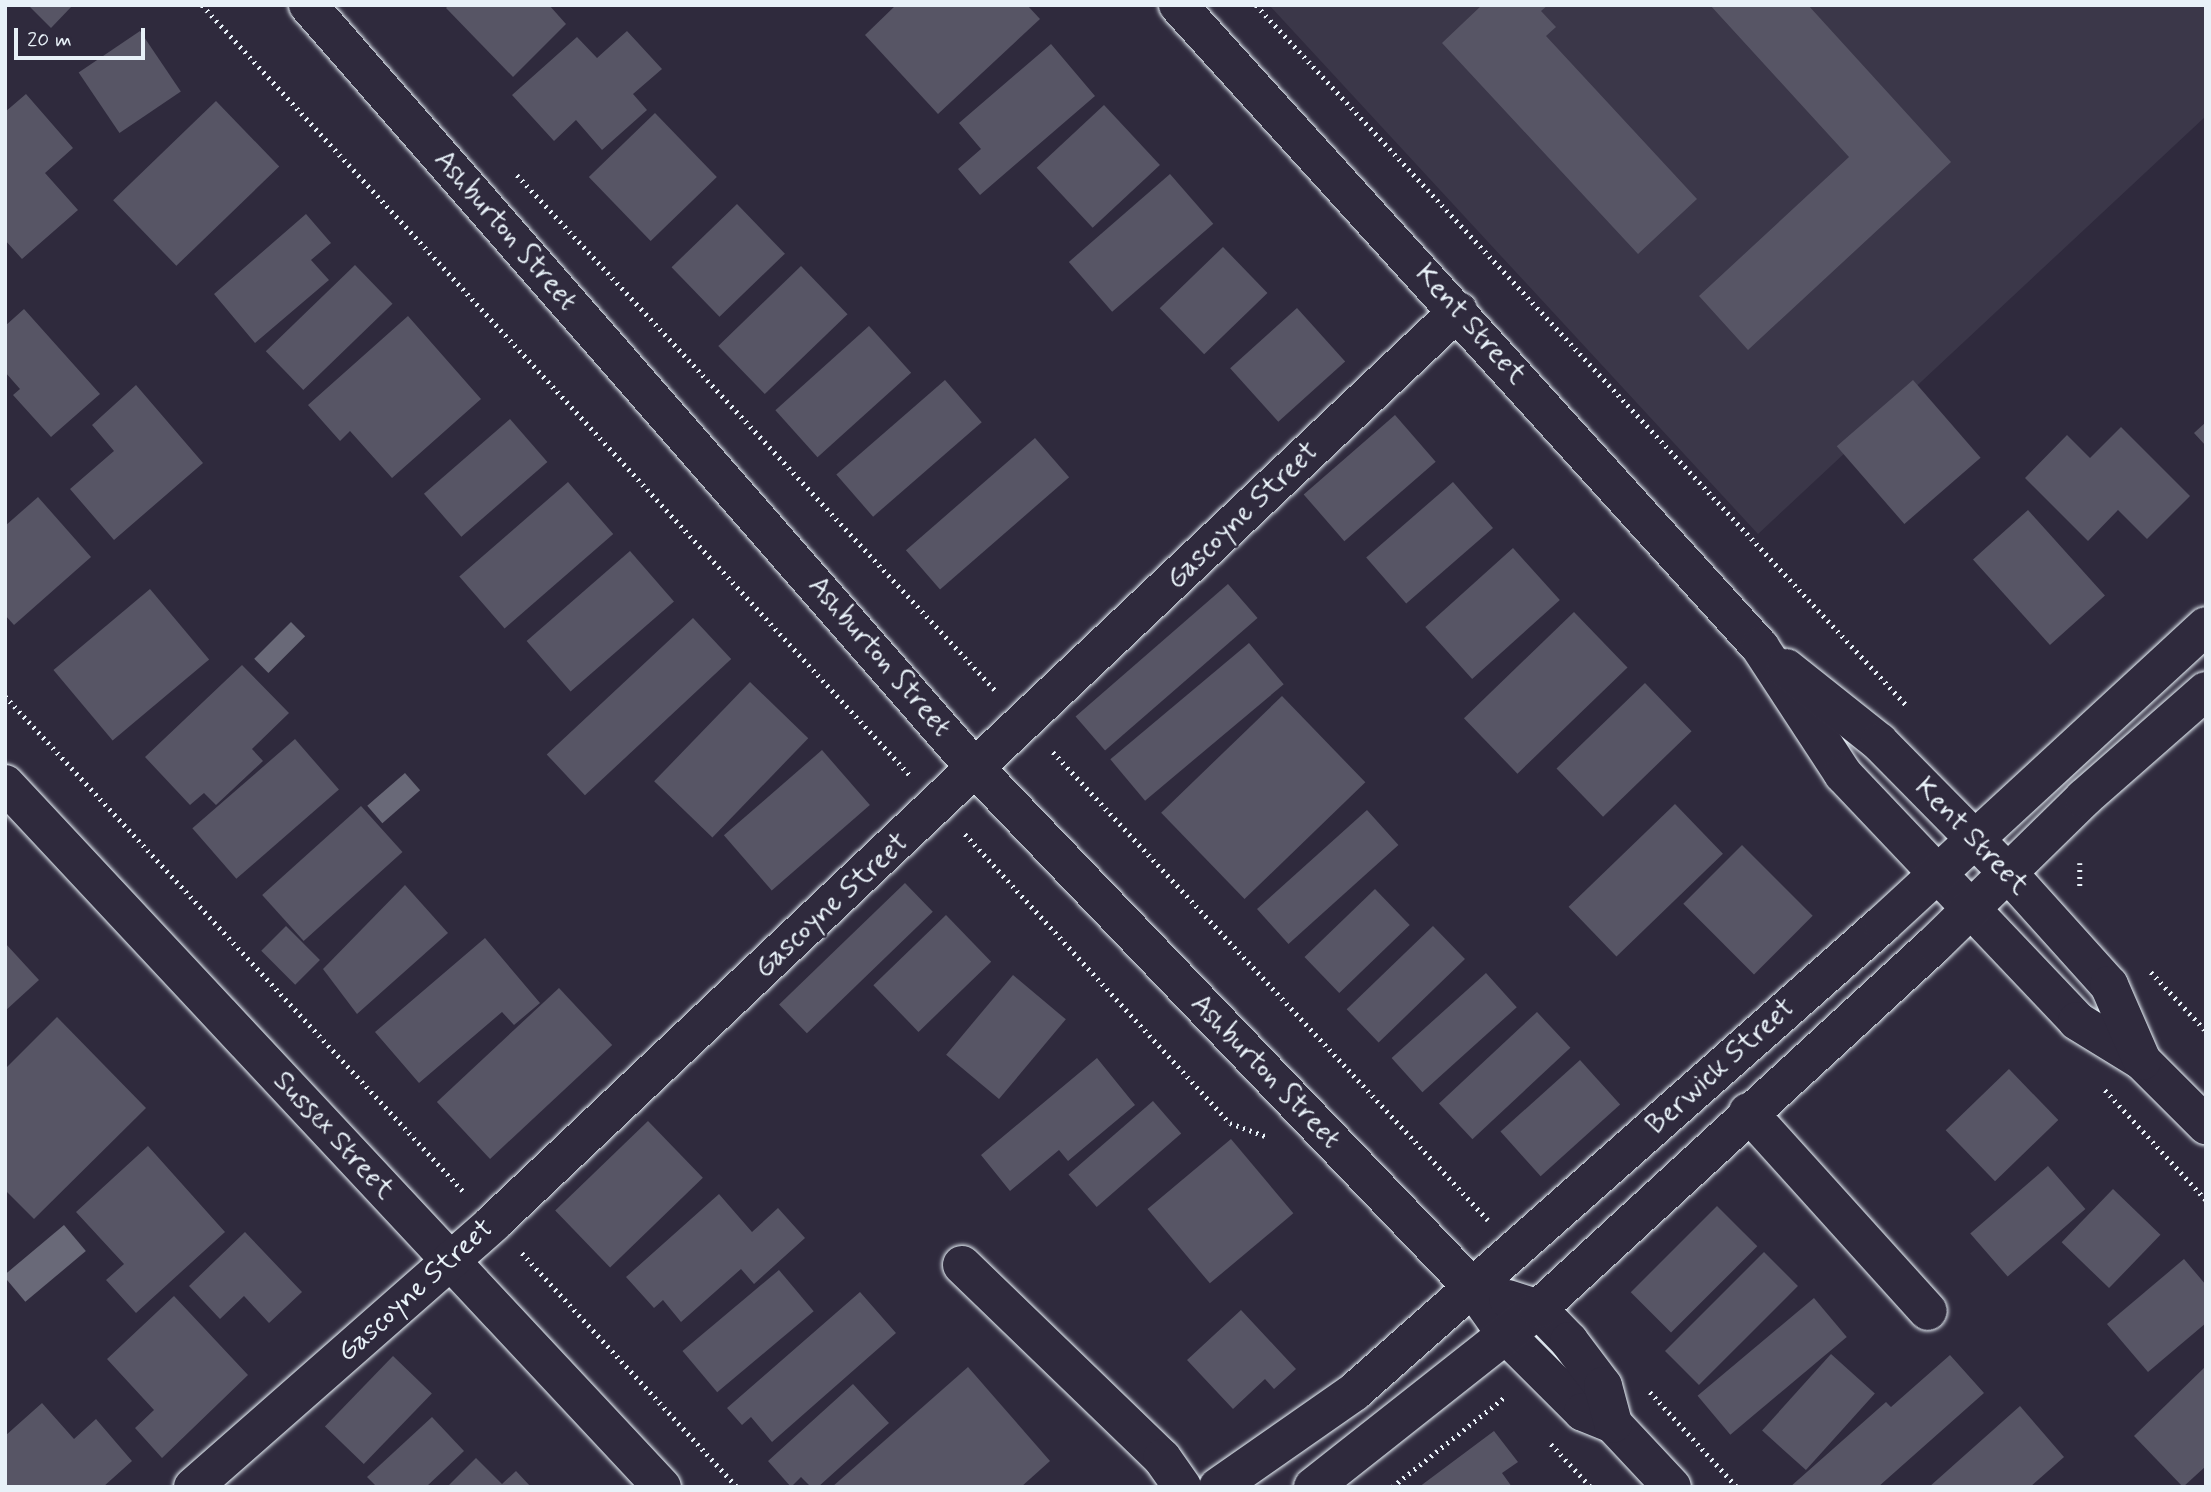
<!DOCTYPE html>
<style>
body{margin:0}
#map{position:relative;width:2211px;height:1492px;overflow:hidden;background:#2f2a3d;font-family:Mynerve,sans-serif}
div>[style]{position:absolute}
[style*='--x']{left:calc(var(--x)*1px);top:calc(var(--y)*1px);width:calc(var(--w)*1px);rotate:calc(var(--a)*1deg)}
.built>*{inset:0;background:#3b3749}
.water>*{inset:0;background:#696978;transform-origin:0 0}
.building>*{inset:0;background:#575565;transform-origin:0 0}
.path>*{height:4.5px;margin-top:-2.25px;transform-origin:0;background:repeating-linear-gradient(90deg,#e8f1f8 0 2px,transparent 0 7px)}
.roads{filter:drop-shadow(0 0 2px #e8f1f8) drop-shadow(0 0 2px #e8f1f8)}
.minor>*{height:38px;margin:-19px;padding:0 19px;transform-origin:19px;border-radius:19px;background:#2f2a3d}
.major>*{height:38px;margin:-19px;padding:0 19px;transform-origin:19px;border-radius:19px;background:#2f2a3d}
span{translate:-50% -50%;white-space:nowrap;text-align:center;line-height:1.15;-webkit-text-stroke:5px #2f2a3d;paint-order:stroke}
.street-label{font-size:28px;color:#e8f1f8}
.frame{position:absolute;inset:0;border:7px solid #e8f1f8;pointer-events:none}
.scale{position:absolute;left:14px;top:28px;width:131px;height:32px;box-sizing:border-box;border:4px solid #e8f1f8;border-top:0;padding-left:9px;font-size:21px;line-height:24px;white-space:nowrap;color:#e8f1f8;-webkit-text-stroke:5px #2f2a3d;paint-order:stroke}
</style>
<div id="map">
<div class="built">
<div style="clip-path:polygon(1269px 5px,2206px 5px,2206px 116px,1758px 534px)"></div>
</div>
<div class="water">
<div style="left:291px;top:622px;width:20px;height:52px;rotate:45deg"></div>
<div style="left:405px;top:773px;width:23px;height:50px;rotate:49deg"></div>
<div style="left:64px;top:1225px;width:34px;height:79px;rotate:50deg"></div>
</div>
<div class="building">
<div style="clip-path:polygon(28px 5px,73px 5px,51px 28px)"></div>
<div style="clip-path:polygon(449px 5px,549px 5px,566px 24px,513px 77px,446px 8px)"></div>
<div style="clip-path:polygon(896px 5px,1027px 5px,1040px 19px,938px 114px,865px 35px)"></div>
<div style="clip-path:polygon(1482px 5px,1548px 5px,1541px 11px,1556px 27px,1546px 36px,1697px 199px,1638px 254px,1442px 43px)"></div>
<div style="clip-path:polygon(1710px 5px,1808px 5px,1951px 162px,1748px 350px,1699px 296px,1849px 157px)"></div>
<div style="left:140px;top:31px;width:73px;height:74px;rotate:56deg"></div>
<div style="clip-path:polygon(627px 31px,662px 69px,633px 94px,647px 110px,602px 150px,576px 120px,554px 141px,512px 95px,577px 37px,597px 58px)"></div>
<div style="clip-path:polygon(1051px 44px,1095px 96px,980px 195px,958px 169px,981px 149px,959px 123px)"></div>
<div style="clip-path:polygon(26px 94px,73px 148px,45px 173px,78px 210px,22px 259px,5px 240px,5px 112px)"></div>
<div style="left:216px;top:101px;width:91px;height:143px;rotate:46deg"></div>
<div style="left:1104px;top:105px;width:82px;height:92px;rotate:47deg"></div>
<div style="left:655px;top:113px;width:89px;height:92px;rotate:46deg"></div>
<div style="left:1170px;top:174px;width:66px;height:134px;rotate:49deg"></div>
<div style="left:737px;top:204px;width:69px;height:91px;rotate:46deg"></div>
<div style="clip-path:polygon(306px 214px,331px 243px,311px 260px,329px 280px,255px 343px,214px 294px)"></div>
<div style="left:1223px;top:247px;width:64px;height:88px;rotate:46deg"></div>
<div style="left:355px;top:265px;width:54px;height:124px;rotate:46deg"></div>
<div style="left:801px;top:266px;width:67px;height:115px;rotate:46deg"></div>
<div style="left:1297px;top:308px;width:72px;height:90px;rotate:48deg"></div>
<div style="clip-path:polygon(24px 309px,100px 394px,51px 437px,13px 395px,20px 389px,5px 372px,5px 326px)"></div>
<div style="clip-path:polygon(408px 316px,481px 399px,392px 478px,350px 431px,340px 441px,308px 405px)"></div>
<div style="left:869px;top:326px;width:63px;height:126px;rotate:48deg"></div>
<div style="left:945px;top:380px;width:56px;height:144px;rotate:49deg"></div>
<div style="left:1913px;top:380px;width:103px;height:101px;rotate:49deg"></div>
<div style="clip-path:polygon(136px 385px,203px 463px,114px 540px,70px 489px,114px 451px,92px 425px)"></div>
<div style="left:1395px;top:415px;width:62px;height:121px;rotate:49deg"></div>
<div style="left:510px;top:419px;width:57px;height:114px;rotate:49deg"></div>
<div style="clip-path:polygon(2206px 422px,2206px 446px,2194px 433px)"></div>
<div style="clip-path:polygon(2121px 427px,2190px 496px,2147px 539px,2118px 510px,2088px 541px,2025px 478px,2067px 435px,2090px 458px)"></div>
<div style="left:1035px;top:438px;width:52px;height:171px;rotate:49deg"></div>
<div style="left:568px;top:482px;width:69px;height:144px;rotate:49deg"></div>
<div style="left:1453px;top:482px;width:61px;height:115px;rotate:49deg"></div>
<div style="clip-path:polygon(38px 497px,91px 557px,14px 625px,5px 615px,5px 526px)"></div>
<div style="left:2028px;top:510px;width:115px;height:74px;rotate:48deg"></div>
<div style="left:1513px;top:548px;width:70px;height:118px;rotate:48deg"></div>
<div style="left:630px;top:551px;width:67px;height:137px;rotate:49deg"></div>
<div style="left:1228px;top:584px;width:45px;height:202px;rotate:49deg"></div>
<div style="left:150px;top:589px;width:92px;height:126px;rotate:50deg"></div>
<div style="left:1574px;top:612px;width:77px;height:153px;rotate:46deg"></div>
<div style="left:693px;top:618px;width:56px;height:200px;rotate:47deg"></div>
<div style="left:1249px;top:643px;width:54px;height:181px;rotate:50deg"></div>
<div style="clip-path:polygon(242px 665px,289px 713px,252px 749px,263px 761px,216px 805px,204px 793px,190px 805px,145px 757px)"></div>
<div style="left:750px;top:682px;width:81px;height:138px;rotate:44deg"></div>
<div style="left:1645px;top:683px;width:67px;height:123px;rotate:46deg"></div>
<div style="left:1282px;top:696px;width:120px;height:168px;rotate:46deg"></div>
<div style="left:295px;top:739px;width:67px;height:136px;rotate:49deg"></div>
<div style="left:822px;top:750px;width:73px;height:130px;rotate:49deg"></div>
<div style="left:1675px;top:804px;width:69px;height:148px;rotate:46deg"></div>
<div style="left:361px;top:806px;width:62px;height:133px;rotate:48deg"></div>
<div style="left:1367px;top:810px;width:47px;height:148px;rotate:48deg"></div>
<div style="left:1742px;top:845px;width:100px;height:83px;rotate:45deg"></div>
<div style="left:905px;top:883px;width:40px;height:175px;rotate:46deg"></div>
<div style="clip-path:polygon(405px 885px,448px 933px,357px 1014px,323px 969px)"></div>
<div style="left:1375px;top:889px;width:50px;height:98px;rotate:46deg"></div>
<div style="left:946px;top:915px;width:65px;height:101px;rotate:46deg"></div>
<div style="left:286px;top:926px;width:48px;height:35px;rotate:45deg"></div>
<div style="left:1433px;top:926px;width:46px;height:120px;rotate:46deg"></div>
<div style="clip-path:polygon(485px 938px,540px 1003px,514px 1025px,502px 1012px,419px 1083px,375px 1032px)"></div>
<div style="clip-path:polygon(5px 943px,39px 980px,5px 1011px)"></div>
<div style="left:1486px;top:973px;width:46px;height:127px;rotate:48deg"></div>
<div style="left:1013px;top:975px;width:69px;height:104px;rotate:40deg"></div>
<div style="left:559px;top:988px;width:78px;height:167px;rotate:47deg"></div>
<div style="left:1537px;top:1012px;width:49px;height:134px;rotate:47deg"></div>
<div style="clip-path:polygon(57px 1017px,146px 1108px,34px 1219px,5px 1190px,5px 1069px)"></div>
<div style="clip-path:polygon(1097px 1058px,1135px 1105px,1068px 1161px,1059px 1150px,1010px 1191px,981px 1155px)"></div>
<div style="left:1580px;top:1060px;width:60px;height:107px;rotate:48deg"></div>
<div style="left:2009px;top:1069px;width:71px;height:88px;rotate:46deg"></div>
<div style="left:1153px;top:1101px;width:43px;height:112px;rotate:49deg"></div>
<div style="left:648px;top:1121px;width:79px;height:129px;rotate:46deg"></div>
<div style="left:1231px;top:1139px;width:97px;height:109px;rotate:50deg"></div>
<div style="clip-path:polygon(148px 1146px,225px 1232px,136px 1313px,106px 1280px,124px 1264px,76px 1212px)"></div>
<div style="left:2048px;top:1166px;width:57px;height:103px;rotate:49deg"></div>
<div style="left:2113px;top:1189px;width:66px;height:74px;rotate:44deg"></div>
<div style="clip-path:polygon(719px 1194px,752px 1232px,778px 1208px,805px 1238px,754px 1284px,741px 1269px,681px 1322px,663px 1300px,654px 1308px,626px 1277px)"></div>
<div style="left:1717px;top:1206px;width:57px;height:122px;rotate:45deg"></div>
<div style="clip-path:polygon(245px 1232px,302px 1292px,269px 1323px,244px 1296px,220px 1319px,189px 1286px)"></div>
<div style="left:1764px;top:1252px;width:48px;height:140px;rotate:45deg"></div>
<div style="clip-path:polygon(2184px 1259px,2206px 1285px,2206px 1323px,2148px 1372px,2107px 1324px)"></div>
<div style="left:779px;top:1270px;width:54px;height:126px;rotate:50deg"></div>
<div style="clip-path:polygon(860px 1292px,896px 1333px,772px 1442px,751px 1417px,742px 1425px,727px 1408px)"></div>
<div style="clip-path:polygon(174px 1296px,248px 1375px,162px 1458px,135px 1428px,154px 1410px,107px 1359px)"></div>
<div style="left:1814px;top:1298px;width:51px;height:152px;rotate:50deg"></div>
<div style="clip-path:polygon(1241px 1310px,1296px 1369px,1274px 1389px,1265px 1379px,1233px 1409px,1187px 1360px)"></div>
<div style="left:1831px;top:1354px;width:59px;height:103px;rotate:42deg"></div>
<div style="clip-path:polygon(1950px 1355px,1984px 1393px,1878px 1487px,1790px 1487px,1886px 1402px,1891px 1407px)"></div>
<div style="left:393px;top:1356px;width:54px;height:98px;rotate:44deg"></div>
<div style="clip-path:polygon(2206px 1366px,2206px 1466px,2183px 1487px,2134px 1436px)"></div>
<div style="clip-path:polygon(968px 1367px,1050px 1461px,1021px 1487px,832px 1487px)"></div>
<div style="clip-path:polygon(853px 1384px,889px 1423px,818px 1487px,811px 1487px,801px 1477px,791px 1487px,768px 1461px)"></div>
<div style="clip-path:polygon(42px 1403px,74px 1439px,96px 1419px,132px 1461px,103px 1487px,5px 1487px,5px 1436px)"></div>
<div style="clip-path:polygon(2020px 1406px,2064px 1457px,2030px 1487px,1929px 1487px)"></div>
<div style="clip-path:polygon(432px 1417px,464px 1451px,426px 1487px,377px 1487px,367px 1477px)"></div>
<div style="clip-path:polygon(1494px 1431px,1518px 1462px,1502px 1473px,1512px 1487px,1419px 1487px)"></div>
<div style="clip-path:polygon(476px 1458px,502px 1484px,516px 1471px,531px 1487px,447px 1487px)"></div>
</div>
<div class="path">
<div style="--x:202;--y:5;--w:1045;--a:47.41"></div>
<div style="--x:1256;--y:5;--w:958;--a:47.11"></div>
<div style="--x:517;--y:175;--w:705;--a:47.13"></div>
<div style="--x:5;--y:696;--w:676;--a:47.22"></div>
<div style="--x:1053;--y:752;--w:639;--a:47.09"></div>
<div style="--x:965;--y:834;--w:392;--a:47.5"></div>
<div style="--x:1230;--y:1123;--w:40;--a:20.2"></div>
<div style="--x:2080;--y:863;--w:26;--a:90"></div>
<div style="--x:2151;--y:972;--w:81;--a:47"></div>
<div style="--x:2105;--y:1090;--w:149;--a:47.4"></div>
<div style="--x:522;--y:1253;--w:318;--a:47.4"></div>
<div style="--x:1650;--y:1392;--w:129;--a:47.5"></div>
<div style="--x:1551;--y:1444;--w:59;--a:47.1"></div>
<div style="--x:1392;--y:1487;--w:146;--a:-38.6"></div>
</div>
<div class="roads">
<div class="minor">
<div style="--x:308;--y:5;--w:1015;--a:48.84"></div>
<div style="--x:976;--y:769;--w:719;--a:46.24"></div>
<div style="--x:1473;--y:1288;--w:59;--a:54.7"></div>
<div style="--x:1507;--y:1336;--w:107;--a:45"></div>
<div style="--x:1583;--y:1412;--w:32;--a:22"></div>
<div style="--x:1613;--y:1424;--w:86;--a:46.9"></div>
<div style="--x:5;--y:784;--w:962;--a:46.94"></div>
<div style="--x:1748;--y:1112;--w:268;--a:47.9"></div>
<div style="--x:962;--y:1265;--w:278;--a:44"></div>
<div style="--x:1162;--y:1458;--w:35;--a:55"></div>
<div style="--x:1508;--y:1299;--w:32;--a:18"></div>
<div style="--x:1538;--y:1309;--w:45;--a:45.9"></div>
<div style="--x:1569;--y:1341;--w:56;--a:52.9"></div>
<div style="--x:1603;--y:1386;--w:39;--a:75"></div>
<div style="--x:193;--y:1487;--w:400;--a:-41.3"></div>
<div style="--x:493;--y:1223;--w:1328;--a:-43.38"></div>
</div>
<div class="major">
<div style="--x:1178;--y:5;--w:867;--a:47.81"></div>
<div style="--x:1760;--y:647;--w:152;--a:56.8"></div>
<div style="--x:1843;--y:774;--w:340;--a:46.5"></div>
<div style="--x:2077;--y:1021;--w:76;--a:31.6"></div>
<div style="--x:2142;--y:1061;--w:91;--a:45"></div>
<div style="--x:1786;--y:668;--w:119;--a:38.5"></div>
<div style="--x:1879;--y:742;--w:184;--a:45.4"></div>
<div style="--x:2008;--y:873;--w:151;--a:48"></div>
<div style="--x:2109;--y:985;--w:83;--a:66.5"></div>
<div style="--x:1218;--y:1487;--w:166;--a:-34.9"></div>
<div style="--x:1354;--y:1392;--w:706;--a:-41.5"></div>
<div style="--x:1883;--y:924;--w:439;--a:-42.7"></div>
<div style="--x:1313;--y:1487;--w:287;--a:-38.3"></div>
<div style="--x:1538;--y:1309;--w:539;--a:-42.6"></div>
<div style="--x:1935;--y:944;--w:209;--a:-44.4"></div>
<div style="--x:2084;--y:798;--w:162;--a:-41.3"></div>
</div>
</div>
<div class="street-label">
<span style="left:505px;top:231px;rotate:49deg">Ashburton Street</span>
<span style="left:1470px;top:325px;rotate:48deg">Kent Street</span>
<span style="left:1243px;top:516px;rotate:-44deg">Gascoyne Street</span>
<span style="left:879px;top:657px;rotate:49deg">Ashburton Street</span>
<span style="left:1971px;top:837px;rotate:46deg">Kent Street</span>
<span style="left:832px;top:906px;rotate:-43deg">Gascoyne Street</span>
<span style="left:1721px;top:1067px;rotate:-42deg">Berwick Street</span>
<span style="left:1265px;top:1072px;rotate:46deg">Ashburton Street</span>
<span style="left:333px;top:1136px;rotate:47deg">Sussex Street</span>
<span style="left:416px;top:1291px;rotate:-42deg">Gascoyne Street</span>
</div>
<div class="frame"></div>
<div class="scale">20 m</div>
</div>
